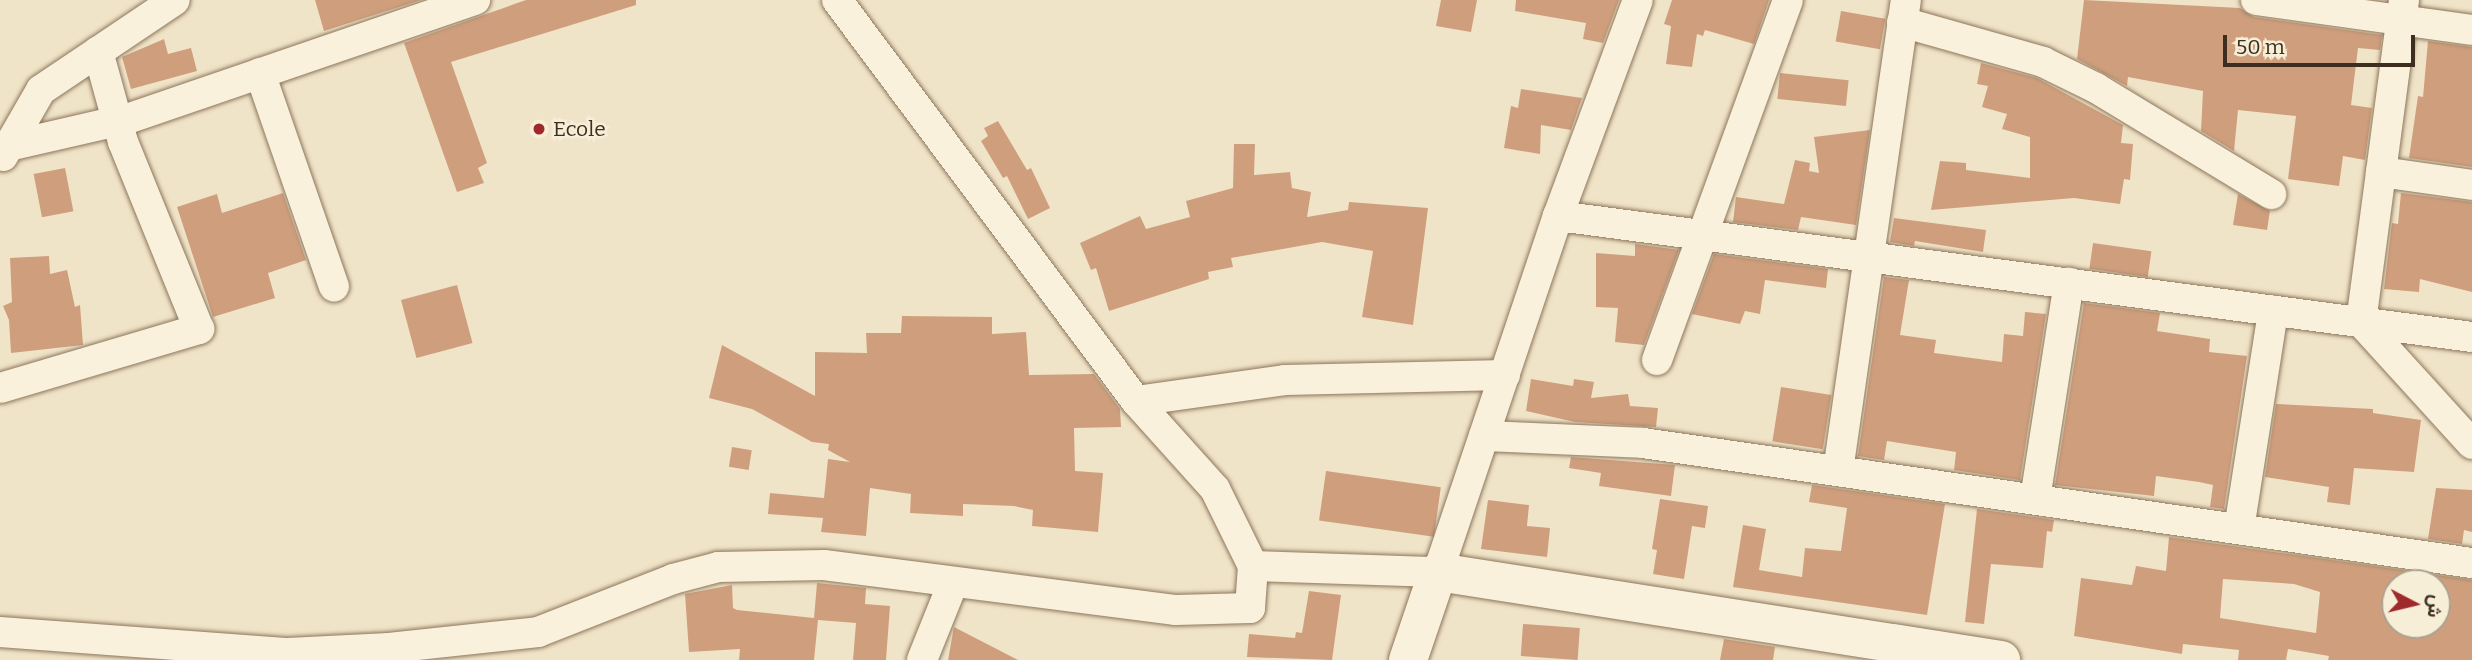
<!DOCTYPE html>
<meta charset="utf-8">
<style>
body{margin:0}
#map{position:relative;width:2472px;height:660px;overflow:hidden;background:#f0e4c8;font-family:Bitter,Vazirmatn,serif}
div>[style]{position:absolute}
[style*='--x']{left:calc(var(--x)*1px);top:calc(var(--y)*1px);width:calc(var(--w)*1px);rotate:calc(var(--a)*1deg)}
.building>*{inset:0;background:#cf9f7d;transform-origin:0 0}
.roads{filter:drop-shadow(0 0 2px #8d765c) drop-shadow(0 0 2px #8d765c)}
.street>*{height:30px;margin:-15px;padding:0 15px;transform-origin:15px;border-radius:15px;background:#faf1dc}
.secondary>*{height:38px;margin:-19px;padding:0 19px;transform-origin:19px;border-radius:19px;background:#faf1dc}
.dots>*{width:19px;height:19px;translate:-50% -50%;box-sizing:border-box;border:4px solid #f7eed8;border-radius:50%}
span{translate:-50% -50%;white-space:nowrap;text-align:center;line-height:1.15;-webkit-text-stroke:5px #f7eed8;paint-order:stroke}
.poi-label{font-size:21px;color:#3d2e20}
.left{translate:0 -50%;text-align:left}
.north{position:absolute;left:2381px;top:569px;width:70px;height:70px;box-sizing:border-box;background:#f7eed8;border:2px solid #ada18e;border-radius:50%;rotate:97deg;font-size:19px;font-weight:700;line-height:28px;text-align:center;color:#3d2e20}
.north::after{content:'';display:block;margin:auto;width:24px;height:32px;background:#9e2a2b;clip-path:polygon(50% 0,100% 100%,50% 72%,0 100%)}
.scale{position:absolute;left:2223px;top:35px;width:192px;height:32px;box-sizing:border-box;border:4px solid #3d2e20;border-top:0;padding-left:9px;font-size:21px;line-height:24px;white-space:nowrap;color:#3d2e20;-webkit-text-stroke:5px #f7eed8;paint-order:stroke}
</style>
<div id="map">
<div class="building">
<div style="clip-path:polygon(315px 0,421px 0,324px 31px)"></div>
<div style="clip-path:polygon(526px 0,636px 0,636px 5px,451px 62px,487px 163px,478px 168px,484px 183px,457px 192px,404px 43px)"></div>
<div style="clip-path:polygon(1441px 0,1477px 0,1471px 32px,1436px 26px)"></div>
<div style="clip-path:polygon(1516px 0,1619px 0,1603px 43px,1583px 39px,1586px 23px,1515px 11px)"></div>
<div style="clip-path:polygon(1672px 0,1769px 0,1754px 44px,1705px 30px,1703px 36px,1697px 34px,1692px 67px,1666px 64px,1671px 26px,1664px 24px)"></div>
<div style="clip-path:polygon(2084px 0,2240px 8px,2254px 17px,2382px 35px,2380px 50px,2358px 48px,2351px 105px,2372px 108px,2365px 160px,2343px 156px,2339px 186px,2288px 179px,2296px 116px,2238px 110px,2234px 151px,2201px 131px,2203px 91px,2128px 77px,2127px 86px,2077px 59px)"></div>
<div style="left:1841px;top:11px;width:45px;height:31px;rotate:10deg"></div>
<div style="clip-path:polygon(164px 39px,168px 54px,191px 48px,197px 71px,131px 89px,122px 57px)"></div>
<div style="clip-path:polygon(2428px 41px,2472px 47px,2472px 167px,2409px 158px,2418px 96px,2423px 97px)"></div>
<div style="clip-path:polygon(1981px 63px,2037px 78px,2123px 125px,2121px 143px,2133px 144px,2130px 180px,2124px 179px,2120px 204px,2074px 198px,1931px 210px,1940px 161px,1966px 163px,1966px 170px,2030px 178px,2030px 137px,2002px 129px,2007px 114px,1982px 107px,1988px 86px,1977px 84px)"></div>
<div style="left:1780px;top:73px;width:69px;height:26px;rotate:6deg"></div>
<div style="clip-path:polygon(1521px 89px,1582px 98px,1571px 130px,1541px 125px,1540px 154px,1504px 148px,1511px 106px,1518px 108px)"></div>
<div style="clip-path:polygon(998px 121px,1027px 170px,1031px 168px,1050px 208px,1028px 219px,1007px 176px,1003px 178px,981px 141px,988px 136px,984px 128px)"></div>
<div style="clip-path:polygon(1870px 130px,1856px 225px,1801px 217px,1798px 230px,1733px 222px,1736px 197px,1784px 204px,1795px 160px,1810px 163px,1809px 171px,1819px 173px,1814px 137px)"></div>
<div style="clip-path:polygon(1234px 144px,1255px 144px,1254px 175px,1290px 172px,1292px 188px,1311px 192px,1307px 217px,1348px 210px,1349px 202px,1428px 208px,1413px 325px,1362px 317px,1373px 251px,1322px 242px,1231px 258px,1233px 267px,1208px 272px,1209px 279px,1109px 311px,1096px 268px,1091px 270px,1080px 243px,1140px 216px,1146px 229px,1190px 217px,1186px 201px,1233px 188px)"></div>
<div style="left:65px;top:168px;width:44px;height:32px;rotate:79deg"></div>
<div style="clip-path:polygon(283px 193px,306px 260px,268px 273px,275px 298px,213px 317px,177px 207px,217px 194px,222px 213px)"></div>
<div style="clip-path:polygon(2401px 193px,2472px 202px,2472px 292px,2420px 279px,2419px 292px,2384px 289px,2392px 223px,2398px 224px)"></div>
<div style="clip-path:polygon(2238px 194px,2270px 211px,2267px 230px,2233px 225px)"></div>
<div style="clip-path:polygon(1894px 218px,1986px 230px,1983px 252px,1915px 241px,1914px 246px,1890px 242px)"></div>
<div style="left:2093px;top:243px;width:59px;height:26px;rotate:8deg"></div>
<div style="clip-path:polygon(1635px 244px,1679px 250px,1644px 345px,1615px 342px,1618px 308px,1596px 307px,1596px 253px,1635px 256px)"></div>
<div style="clip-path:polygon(1714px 254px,1828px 269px,1826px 288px,1765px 280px,1760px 314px,1745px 311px,1740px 324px,1692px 314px)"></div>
<div style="clip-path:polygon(49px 256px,50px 274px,67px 270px,75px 307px,80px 305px,83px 345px,11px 353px,9px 320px,3px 306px,12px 302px,10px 258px)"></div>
<div style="clip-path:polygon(1884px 277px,1909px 280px,1900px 335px,1936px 340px,1934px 353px,2002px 362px,2004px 334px,2023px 336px,2025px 312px,2046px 314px,2020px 480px,1954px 470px,1956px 452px,1887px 441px,1884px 460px,1858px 456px)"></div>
<div style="left:457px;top:285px;width:60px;height:58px;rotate:75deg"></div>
<div style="clip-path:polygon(2084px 303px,2160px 313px,2157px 331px,2210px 339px,2209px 352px,2247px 356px,2224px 509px,2210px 507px,2213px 485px,2199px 482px,2156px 476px,2154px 496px,2055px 485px)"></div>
<div style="clip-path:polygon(902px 316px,992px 317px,992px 334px,1026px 332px,1029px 375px,1094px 374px,1120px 409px,1121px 427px,1074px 428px,1075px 471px,1103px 473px,1098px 532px,1032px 526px,1033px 510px,1014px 506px,963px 504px,963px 516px,910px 513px,911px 494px,870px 488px,866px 536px,821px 532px,823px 518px,768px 514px,770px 493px,824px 498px,828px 459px,850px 462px,828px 450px,829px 444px,812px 442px,752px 409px,709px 398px,722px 345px,815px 396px,815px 352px,867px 353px,866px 333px,901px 333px)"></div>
<div style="clip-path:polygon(1531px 379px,1573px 386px,1574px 379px,1594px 382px,1591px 398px,1628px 394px,1630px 406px,1658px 408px,1656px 427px,1575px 422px,1526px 411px)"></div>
<div style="left:1781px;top:387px;width:51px;height:55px;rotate:9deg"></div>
<div style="clip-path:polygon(2276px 404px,2373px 409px,2373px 413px,2421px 420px,2414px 472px,2354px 468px,2350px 505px,2327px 502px,2329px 487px,2265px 477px)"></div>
<div style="left:732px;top:447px;width:20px;height:20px;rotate:9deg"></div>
<div style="clip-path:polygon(1571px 457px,1675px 465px,1671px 496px,1599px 486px,1601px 473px,1569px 468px)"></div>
<div style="left:1326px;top:471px;width:116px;height:50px;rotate:8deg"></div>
<div style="clip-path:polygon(1812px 485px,1945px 504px,1927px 615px,1733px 587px,1743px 525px,1766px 529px,1759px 570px,1802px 577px,1805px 548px,1841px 551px,1847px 508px,1809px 502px)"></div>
<div style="clip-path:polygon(2436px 488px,2472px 490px,2472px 532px,2464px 530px,2462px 544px,2428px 539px)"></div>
<div style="clip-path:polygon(1660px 499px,1708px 506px,1705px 528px,1692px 526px,1684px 579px,1653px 574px,1657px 550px,1652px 549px)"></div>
<div style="clip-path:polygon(1488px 500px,1529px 505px,1527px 526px,1550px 528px,1547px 557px,1481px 549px)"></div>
<div style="clip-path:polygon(1977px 509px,2054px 520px,2052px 532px,2047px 531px,2043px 568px,1991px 564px,1984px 624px,1965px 622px)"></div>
<div style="clip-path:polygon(evenodd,2169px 537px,2472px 580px,2472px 660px,2328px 660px,2329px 656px,2288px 649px,2286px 660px,2238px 660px,2239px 650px,2183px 644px,2182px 654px,2074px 636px,2081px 578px,2132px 585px,2136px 566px,2166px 571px,2169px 537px,2223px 579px,2294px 584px,2320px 592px,2316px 633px,2220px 618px,2223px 579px,2169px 537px,2395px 583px,2437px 583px,2437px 625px,2395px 625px,2395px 583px)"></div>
<div style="clip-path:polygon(817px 583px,866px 588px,865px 604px,890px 606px,886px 660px,853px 660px,856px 623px,818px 620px,814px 660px,739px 660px,740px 649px,689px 652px,685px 594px,732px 585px,733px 608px,737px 610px,814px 618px)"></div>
<div style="clip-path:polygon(1309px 591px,1341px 595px,1332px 660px,1247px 657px,1249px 634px,1295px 638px,1296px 632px,1302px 633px)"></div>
<div style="left:1523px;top:624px;width:57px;height:32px;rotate:4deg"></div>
<div style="clip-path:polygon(954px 627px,1018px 660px,948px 660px)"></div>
<div style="clip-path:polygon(1724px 639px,1775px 647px,1773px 660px,1720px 660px)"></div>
</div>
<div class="roads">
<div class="street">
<div style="--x:2256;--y:0;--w:218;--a:7.9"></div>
<div style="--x:2404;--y:0;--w:325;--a:97.6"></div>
<div style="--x:2361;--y:322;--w:165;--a:47.7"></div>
<div style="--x:1902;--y:22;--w:147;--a:15.8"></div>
<div style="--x:2043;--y:62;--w:59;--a:26.1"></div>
<div style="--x:2096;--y:88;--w:205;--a:31.2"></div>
<div style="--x:260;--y:73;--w:226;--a:70.9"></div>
<div style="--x:9;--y:146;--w:121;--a:-12.9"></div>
<div style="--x:127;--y:119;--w:368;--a:-18.9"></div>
<div style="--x:3;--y:156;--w:76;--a:-60.1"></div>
<div style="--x:41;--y:90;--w:161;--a:-33.9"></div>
<div style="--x:2381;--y:172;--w:92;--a:8.1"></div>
<div style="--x:1558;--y:216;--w:922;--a:7.54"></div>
<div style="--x:1657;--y:360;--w:383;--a:-70"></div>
<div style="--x:0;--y:388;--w:208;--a:-16.5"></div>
<div style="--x:199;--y:329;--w:202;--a:-112.1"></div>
<div style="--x:123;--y:142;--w:94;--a:-105.4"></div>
<div style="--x:1136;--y:401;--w:150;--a:-8"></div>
<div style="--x:1285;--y:380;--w:220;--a:-1.3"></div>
<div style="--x:1484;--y:436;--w:159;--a:2.5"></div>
<div style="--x:1643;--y:443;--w:838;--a:8.24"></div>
<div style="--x:1838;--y:471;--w:476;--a:-81.8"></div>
<div style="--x:2035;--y:499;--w:219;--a:-81.1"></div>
<div style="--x:2239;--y:529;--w:221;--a:-81.1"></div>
<div style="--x:1253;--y:566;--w:185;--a:1.9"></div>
<div style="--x:1438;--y:572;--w:376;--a:-71.4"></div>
<div style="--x:1558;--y:216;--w:230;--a:-69.7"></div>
<div style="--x:0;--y:632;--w:289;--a:4.2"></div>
<div style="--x:288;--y:653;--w:101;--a:-2.8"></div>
<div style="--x:389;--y:648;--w:150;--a:-6.1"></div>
<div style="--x:538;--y:632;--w:145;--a:-21.4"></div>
<div style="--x:673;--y:579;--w:47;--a:-14.9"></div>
<div style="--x:718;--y:567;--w:106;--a:-1.1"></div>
<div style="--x:824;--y:565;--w:355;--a:7.3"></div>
<div style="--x:1176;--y:610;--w:74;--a:-1.5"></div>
<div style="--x:1250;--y:608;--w:42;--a:-85.9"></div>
<div style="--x:1253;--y:566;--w:86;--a:-116.3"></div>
<div style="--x:1215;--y:489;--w:118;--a:-131.9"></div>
<div style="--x:1136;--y:401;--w:500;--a:-126.71"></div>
<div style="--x:922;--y:660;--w:83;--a:-68.1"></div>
</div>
<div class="secondary">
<div style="--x:1408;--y:660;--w:93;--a:-71.2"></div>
<div style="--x:1438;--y:572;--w:570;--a:8.88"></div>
</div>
</div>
<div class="dots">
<div style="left:539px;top:129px;background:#9e2a2b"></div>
</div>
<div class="poi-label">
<span class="left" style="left:553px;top:129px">Ecole</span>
</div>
<div class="north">ش</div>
<div class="scale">50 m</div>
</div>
